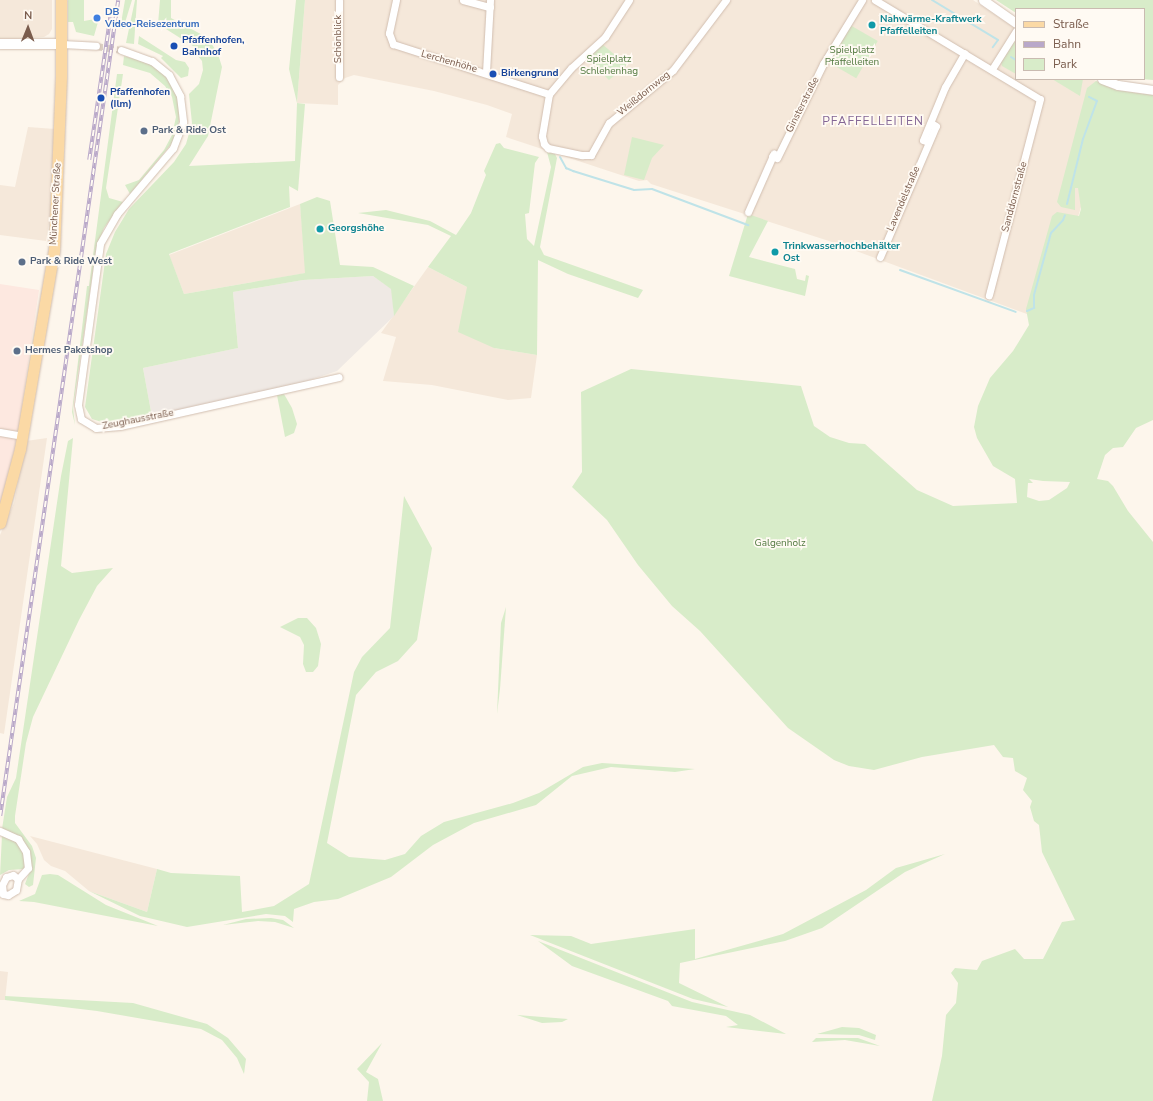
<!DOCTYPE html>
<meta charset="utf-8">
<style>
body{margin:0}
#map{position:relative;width:1153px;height:1101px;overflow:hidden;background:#fdf6ec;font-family:"Nunito Sans",sans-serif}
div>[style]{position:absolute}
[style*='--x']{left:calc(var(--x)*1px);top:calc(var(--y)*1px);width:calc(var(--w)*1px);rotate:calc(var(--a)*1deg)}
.residential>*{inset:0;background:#f5e8da}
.commercial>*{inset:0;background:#fde8e0}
.industrial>*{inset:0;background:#efe9e4}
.green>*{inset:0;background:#d8ecc9;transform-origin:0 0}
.stream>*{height:2px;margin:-1px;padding:0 1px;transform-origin:1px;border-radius:1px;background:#bfe3e8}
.minor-tunnel>*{height:7px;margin-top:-3.5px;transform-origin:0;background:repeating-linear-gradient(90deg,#dcd0c4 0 7px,transparent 0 10.5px)}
.roads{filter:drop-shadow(0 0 1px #d1beb0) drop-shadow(0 0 1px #d1beb0)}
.minor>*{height:7px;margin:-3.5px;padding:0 3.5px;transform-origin:3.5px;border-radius:3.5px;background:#fff}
.tertiary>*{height:9px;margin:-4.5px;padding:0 4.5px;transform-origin:4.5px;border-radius:4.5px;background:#fff}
.secondary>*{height:10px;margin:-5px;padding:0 5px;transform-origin:5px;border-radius:5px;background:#fff}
.primary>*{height:11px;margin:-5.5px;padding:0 5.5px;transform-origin:5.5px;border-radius:5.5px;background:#fbd9a5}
.rail>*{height:3.5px;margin-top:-1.75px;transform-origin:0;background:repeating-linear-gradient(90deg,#fffaf3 0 6px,#b9a8c9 0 12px);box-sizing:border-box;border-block:1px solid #b9a8c9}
.dots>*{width:11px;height:11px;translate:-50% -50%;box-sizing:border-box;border:2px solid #fffaf3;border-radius:50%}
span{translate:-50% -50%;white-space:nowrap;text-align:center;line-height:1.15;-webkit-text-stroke:3.5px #fffaf3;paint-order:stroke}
.shop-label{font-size:10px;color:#366cbe;font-weight:700}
.left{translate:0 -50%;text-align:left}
.culture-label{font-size:10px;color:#0d838f;font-weight:700}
.street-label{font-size:10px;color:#7a5c4d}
.transit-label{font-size:10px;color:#164399;font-weight:700}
.park-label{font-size:10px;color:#537a41}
.service-label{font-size:10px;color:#4e5e75;font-weight:700}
.quarter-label{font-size:12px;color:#846695;letter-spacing:1px}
.legend{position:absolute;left:1015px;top:8px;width:130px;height:72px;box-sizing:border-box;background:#fffaf3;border:1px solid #cabbb1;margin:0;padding:5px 7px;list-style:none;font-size:12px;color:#7a5c4d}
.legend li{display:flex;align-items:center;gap:8px;height:20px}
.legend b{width:20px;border:1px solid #cabbb1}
.north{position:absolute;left:8px;top:8px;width:40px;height:40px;-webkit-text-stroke:3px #fffaf3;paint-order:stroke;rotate:1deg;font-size:11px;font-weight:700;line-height:16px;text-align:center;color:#7a5c4d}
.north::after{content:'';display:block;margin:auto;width:14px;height:18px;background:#7a5c4d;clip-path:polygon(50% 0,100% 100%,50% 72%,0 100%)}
</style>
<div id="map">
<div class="residential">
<div style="clip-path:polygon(0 0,52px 0,52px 29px,49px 34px,44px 37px,0 40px)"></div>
<div style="clip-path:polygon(305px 0,973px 0,1016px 29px,1016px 79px,1092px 79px,1116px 90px,1078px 217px,1035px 317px,829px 241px,651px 184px,647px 180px,639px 181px,506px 137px,512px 114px,487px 105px,434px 91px,354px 75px,345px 78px,338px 85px,338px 105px,297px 103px)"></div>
<div style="clip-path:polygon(28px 127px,55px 129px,53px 196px,46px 241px,0 235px,0 185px,15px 187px)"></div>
<div style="clip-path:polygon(300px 204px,306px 273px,184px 294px,169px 255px)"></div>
<div style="clip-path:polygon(428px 267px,467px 287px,494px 348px,537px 355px,531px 398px,508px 400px,432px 385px,383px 381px,396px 337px,381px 333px)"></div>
<div style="clip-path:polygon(47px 438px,4px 734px,0 733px,0 535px,14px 503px,26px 441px)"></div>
<div style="clip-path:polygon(30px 836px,157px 869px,147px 912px,89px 891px,65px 871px,51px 866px,44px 860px,37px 844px)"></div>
<div style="clip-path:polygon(0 971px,8px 972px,5px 1000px,0 1000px)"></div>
</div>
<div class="commercial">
<div style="clip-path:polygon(0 284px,39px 290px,17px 439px,0 510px)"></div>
</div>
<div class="industrial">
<div style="clip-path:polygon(373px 276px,392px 289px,394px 316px,337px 371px,304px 382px,152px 417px,143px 368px,238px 348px,233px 292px,303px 280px)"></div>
</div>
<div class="green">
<div style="clip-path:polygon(68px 0,84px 0,84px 21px,95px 19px,98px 22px,94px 36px,76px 32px,73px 22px,68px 22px)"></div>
<div style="clip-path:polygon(125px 0,132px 0,123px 29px,120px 29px)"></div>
<div style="clip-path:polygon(135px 0,137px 0,134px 44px,126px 43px)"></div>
<div style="clip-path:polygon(160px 0,171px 0,171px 18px,208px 38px,218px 54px,222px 67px,208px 136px,189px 166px,295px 161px,297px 103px,289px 69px,296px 0,305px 0,297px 103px,305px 104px,298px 191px,289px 186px,290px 207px,169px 254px,184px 294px,305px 273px,300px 204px,317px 197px,330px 201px,340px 265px,373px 267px,414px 286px,394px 316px,391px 289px,373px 276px,303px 280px,233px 292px,238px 348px,143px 368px,152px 417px,108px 424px,92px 419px,85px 407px,106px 254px,115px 232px,129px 209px,174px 162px,186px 144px,192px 123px,189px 94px,199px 84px,203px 70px,202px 61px,194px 51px,196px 48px,158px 24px)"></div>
<div style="clip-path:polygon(996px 0,1153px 0,1153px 80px,1141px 79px,1144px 79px,1144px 9px,1016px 9px,1016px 13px)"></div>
<div style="left:850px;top:25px;width:32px;height:43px;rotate:30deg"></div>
<div style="clip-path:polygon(139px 36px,176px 60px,185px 62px,189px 68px,188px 76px,181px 78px,161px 58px,163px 56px,138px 44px)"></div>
<div style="clip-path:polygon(1014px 42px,1016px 42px,1016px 74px,1002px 66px,1001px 62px)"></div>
<div style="clip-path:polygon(602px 44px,627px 65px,609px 80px,586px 58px)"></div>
<div style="clip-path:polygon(124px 56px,152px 64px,161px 70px,173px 85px,179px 102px,179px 120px,175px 139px,168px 148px,130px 194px,125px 185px,139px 180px,164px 150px,172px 135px,176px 117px,172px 97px,165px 86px,150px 73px,123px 65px)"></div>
<div style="clip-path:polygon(117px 74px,123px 74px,106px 188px,109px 198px,123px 202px,104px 228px,96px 250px,73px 408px,75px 425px,72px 412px,87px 286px,89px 286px)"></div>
<div style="clip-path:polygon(1052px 79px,1083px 79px,1080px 96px)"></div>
<div style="clip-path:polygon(evenodd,1096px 81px,1116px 90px,1153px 95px,1153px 420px,1136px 428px,1123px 447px,1113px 448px,1105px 455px,1097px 479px,1108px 481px,1113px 486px,1128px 511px,1153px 542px,1153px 1101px,932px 1101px,942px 1056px,946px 1015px,956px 1003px,958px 983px,951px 973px,955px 968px,977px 970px,982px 961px,1015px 949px,1024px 959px,1043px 959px,1062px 922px,1075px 920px,1042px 852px,1039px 825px,1034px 821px,1030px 807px,1032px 801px,1023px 790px,1027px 778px,1015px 771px,1013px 758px,1003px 757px,994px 745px,922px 757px,874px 770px,849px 766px,834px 760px,788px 728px,700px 631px,672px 606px,638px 565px,607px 520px,572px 487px,582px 472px,581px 392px,631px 369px,801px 386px,814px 426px,830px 437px,849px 443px,865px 444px,917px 490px,953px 506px,1017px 503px,1015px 479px,993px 466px,977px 438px,974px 427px,978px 406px,990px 378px,1013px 351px,1029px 325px,1026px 309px,1052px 216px,1057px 212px,1079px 216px,1081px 209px,1078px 188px,1075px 188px,1075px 210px,1061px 207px,1057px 202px,1087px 88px,1096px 81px,1029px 479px,1043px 481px,1070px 482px,1067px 488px,1049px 500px,1039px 501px,1027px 497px,1028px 483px,1033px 483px,1029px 479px)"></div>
<div style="clip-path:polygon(632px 137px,664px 145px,652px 158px,644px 180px,624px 175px)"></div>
<div style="clip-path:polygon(500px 143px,504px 148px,539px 157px,535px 163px,529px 213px,525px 214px,527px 239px,534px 246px,551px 167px,547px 152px,555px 154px,557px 158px,540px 247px,544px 255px,643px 290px,638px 298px,568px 274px,538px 260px,537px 355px,494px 348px,458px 332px,467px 287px,428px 267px,451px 236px,428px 225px,358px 213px,386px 210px,430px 221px,456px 235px,471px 213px,486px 175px,484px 171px,496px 144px)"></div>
<div style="clip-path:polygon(748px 214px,768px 221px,749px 257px,795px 269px,797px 279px,805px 281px,806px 275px,809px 276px,805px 296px,729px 276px)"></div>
<div style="clip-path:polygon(284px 394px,292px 408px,297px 424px,294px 433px,285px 437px,277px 395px)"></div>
<div style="clip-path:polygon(73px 438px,61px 566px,72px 573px,113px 568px,97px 586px,79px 620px,33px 717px,26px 743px,15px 816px,15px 823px,32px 846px,36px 858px,33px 885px,29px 887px,25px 884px,31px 868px,30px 851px,19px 836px,2px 829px,7px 797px,16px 778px,61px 476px,68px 441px)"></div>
<div style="clip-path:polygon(404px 496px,432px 548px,417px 640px,398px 661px,376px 672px,356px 695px,327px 843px,349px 857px,385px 860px,405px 854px,421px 836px,444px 822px,513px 803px,539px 793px,583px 767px,602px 763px,695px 769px,675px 772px,611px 767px,572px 776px,536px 805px,474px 823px,433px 845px,391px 877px,338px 899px,314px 902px,294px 909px,293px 922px,285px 916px,266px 914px,187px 927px,140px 916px,89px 891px,147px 912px,157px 869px,171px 873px,240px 876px,242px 912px,274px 906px,309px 884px,354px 672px,362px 657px,390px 628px)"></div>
<div style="clip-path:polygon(506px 607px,500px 689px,497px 714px,501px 623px)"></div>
<div style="clip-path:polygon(298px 618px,307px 618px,316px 628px,321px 644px,318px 666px,313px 672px,306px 672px,303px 664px,304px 645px,300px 637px,280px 627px)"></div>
<div style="clip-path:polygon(2px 835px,16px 841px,26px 859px,24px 869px,9px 870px,0 875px)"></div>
<div style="clip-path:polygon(945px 854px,905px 872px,822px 928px,785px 941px,680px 963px,679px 983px,728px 1007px,693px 999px,530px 935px,571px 936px,591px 944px,695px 929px,695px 959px,783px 934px,866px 890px,896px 868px)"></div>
<div style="clip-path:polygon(50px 874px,58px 875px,106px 905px,158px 926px,34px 902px,19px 901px,35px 894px,42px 875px)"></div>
<div style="clip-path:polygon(271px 918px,283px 920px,294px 928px,275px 922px,258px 921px,223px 925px,246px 919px)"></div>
<div style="clip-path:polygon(538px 941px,692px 1002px,750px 1015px,786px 1034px,726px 1027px,738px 1025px,726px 1016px,672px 1006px,668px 1001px,572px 966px)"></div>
<div style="clip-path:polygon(5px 996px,133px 1003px,207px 1024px,228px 1038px,246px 1059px,244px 1074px,237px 1058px,222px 1040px,201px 1029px,97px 1011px,5px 1000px)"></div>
<div style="clip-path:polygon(517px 1015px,568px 1019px,562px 1022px,542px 1023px)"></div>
<div style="clip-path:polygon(842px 1027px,859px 1028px,876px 1035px,875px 1040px,859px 1035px,817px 1034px)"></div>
<div style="clip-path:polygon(816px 1038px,858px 1038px,880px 1046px,845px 1040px,812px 1042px)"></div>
<div style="clip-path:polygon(382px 1043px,366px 1072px,378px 1079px,383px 1101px,367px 1101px,369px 1082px,357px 1069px)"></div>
</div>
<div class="stream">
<div style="--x:932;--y:0;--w:77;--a:31.2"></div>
<div style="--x:998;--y:40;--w:9;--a:126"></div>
<div style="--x:1011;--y:57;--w:6;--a:31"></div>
<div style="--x:560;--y:157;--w:13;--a:61"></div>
<div style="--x:566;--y:168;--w:8;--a:23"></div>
<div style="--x:573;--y:171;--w:64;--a:17.3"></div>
<div style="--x:634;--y:190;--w:18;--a:-3"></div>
<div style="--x:652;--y:189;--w:103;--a:20.6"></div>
<div style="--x:1067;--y:204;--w:67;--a:-76.2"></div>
<div style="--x:1083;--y:139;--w:40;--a:-69.8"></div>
<div style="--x:1097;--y:101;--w:9;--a:-153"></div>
<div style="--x:900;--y:270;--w:123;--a:19.9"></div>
<div style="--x:1027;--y:311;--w:8;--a:-23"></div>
<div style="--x:1034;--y:308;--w:13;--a:-90"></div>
<div style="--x:1034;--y:295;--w:64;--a:-74.7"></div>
<div style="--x:1051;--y:233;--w:18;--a:-47"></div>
<div style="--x:1063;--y:220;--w:5;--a:-68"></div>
</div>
<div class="minor-tunnel">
<div style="--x:96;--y:46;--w:25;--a:9"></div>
</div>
<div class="roads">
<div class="minor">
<div style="--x:396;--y:0;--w:34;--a:102"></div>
<div style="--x:389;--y:33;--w:12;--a:70"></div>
<div style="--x:393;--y:44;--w:164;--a:17.8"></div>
<div style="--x:463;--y:0;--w:28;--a:15"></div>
<div style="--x:629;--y:0;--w:44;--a:123"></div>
<div style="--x:605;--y:37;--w:46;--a:137.6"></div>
<div style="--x:571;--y:68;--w:34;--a:130"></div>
<div style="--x:549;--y:94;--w:43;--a:99.5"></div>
<div style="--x:542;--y:136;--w:8;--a:76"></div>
<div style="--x:544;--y:144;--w:6;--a:45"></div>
<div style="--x:548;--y:148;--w:35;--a:12"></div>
<div style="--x:582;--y:155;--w:9;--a:0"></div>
<div style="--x:591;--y:155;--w:37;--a:-61"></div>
<div style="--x:609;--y:123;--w:83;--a:-39.6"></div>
<div style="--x:673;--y:70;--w:88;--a:-52.9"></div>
<div style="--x:875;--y:0;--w:192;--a:31"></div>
<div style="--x:1040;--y:99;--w:203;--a:104.6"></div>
<div style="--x:62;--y:44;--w:34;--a:3"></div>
<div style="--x:121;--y:50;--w:33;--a:20"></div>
<div style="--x:152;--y:61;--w:22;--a:39"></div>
<div style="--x:169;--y:75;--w:24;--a:62"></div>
<div style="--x:180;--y:96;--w:26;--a:83"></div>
<div style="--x:183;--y:122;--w:28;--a:111"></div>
<div style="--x:173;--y:148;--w:87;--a:130.3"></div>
<div style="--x:117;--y:214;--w:34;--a:120"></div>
<div style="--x:100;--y:244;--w:162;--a:97.8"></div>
<div style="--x:78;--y:405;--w:14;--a:78"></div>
<div style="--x:81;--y:419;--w:17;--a:31"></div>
<div style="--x:96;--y:428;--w:24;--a:-5"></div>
<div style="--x:120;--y:426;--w:224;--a:-12.6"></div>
<div style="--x:992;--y:69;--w:45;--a:-57.7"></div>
<div style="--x:486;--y:72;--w:72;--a:-86.8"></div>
<div style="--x:339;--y:77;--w:77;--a:-90"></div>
<div style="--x:928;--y:142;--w:5;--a:-158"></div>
<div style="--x:923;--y:140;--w:57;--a:-67.5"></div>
<div style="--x:945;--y:87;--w:39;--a:-60"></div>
<div style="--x:772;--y:156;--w:5;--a:22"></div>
<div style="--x:777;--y:158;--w:105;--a:-63.9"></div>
<div style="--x:823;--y:64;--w:75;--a:-58.6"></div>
<div style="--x:748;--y:212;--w:64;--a:-66.2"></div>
<div style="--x:880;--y:257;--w:142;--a:-66.9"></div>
<div style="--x:936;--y:126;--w:6;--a:-149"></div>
<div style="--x:0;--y:432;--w:22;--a:10"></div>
<div style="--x:0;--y:831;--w:20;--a:24"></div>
<div style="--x:18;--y:839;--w:15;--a:58"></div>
<div style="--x:26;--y:852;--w:16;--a:83"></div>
<div style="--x:28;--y:868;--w:15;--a:132"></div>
<div style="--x:3;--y:894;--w:9;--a:-96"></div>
<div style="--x:2;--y:885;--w:9;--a:-63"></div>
<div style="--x:6;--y:877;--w:7;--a:-16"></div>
<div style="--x:13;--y:875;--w:6;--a:39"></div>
<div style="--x:3;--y:894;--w:5;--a:11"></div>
<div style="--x:8;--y:895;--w:9;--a:-32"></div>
<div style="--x:16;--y:890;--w:11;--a:-80"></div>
</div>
<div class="tertiary">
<div style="--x:983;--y:0;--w:40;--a:34.9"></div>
<div style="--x:1102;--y:79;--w:17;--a:21"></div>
<div style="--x:1118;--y:85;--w:35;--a:8"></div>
</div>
<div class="secondary">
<div style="--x:0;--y:44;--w:62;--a:0"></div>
</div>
<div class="primary">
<div style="--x:0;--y:523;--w:77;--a:-74.9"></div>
<div style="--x:20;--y:449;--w:201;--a:-80.3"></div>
<div style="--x:54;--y:251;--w:175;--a:-87.7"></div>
<div style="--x:61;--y:76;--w:76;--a:-90"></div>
</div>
</div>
<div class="rail">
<div style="--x:89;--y:160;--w:144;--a:-81.6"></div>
<div style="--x:0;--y:816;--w:824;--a:-81.77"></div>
</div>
<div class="dots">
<div style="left:97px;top:18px;background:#3f7fe0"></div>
<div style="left:872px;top:25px;background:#0f9aa8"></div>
<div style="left:174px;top:46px;background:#1a4fb4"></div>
<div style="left:493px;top:74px;background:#1a4fb4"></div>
<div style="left:101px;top:98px;background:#1a4fb4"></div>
<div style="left:144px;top:131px;background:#5c6f8a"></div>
<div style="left:320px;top:229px;background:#0f9aa8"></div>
<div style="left:775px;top:252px;background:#0f9aa8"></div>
<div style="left:22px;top:262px;background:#5c6f8a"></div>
<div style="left:17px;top:351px;background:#5c6f8a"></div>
</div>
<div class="shop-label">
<span class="left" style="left:105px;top:18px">DB<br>Video-Reisezentrum</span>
</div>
<div class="culture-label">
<span class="left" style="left:880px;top:25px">Nahwärme-Kraftwerk<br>Pfaffelleiten</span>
<span class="left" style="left:328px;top:229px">Georgshöhe</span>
<span class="left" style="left:783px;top:252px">Trinkwasserhochbehälter<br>Ost</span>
</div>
<div class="street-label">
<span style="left:339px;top:39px;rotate:-90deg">Schönblick</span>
<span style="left:449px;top:62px;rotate:16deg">Lerchenhöhe</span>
<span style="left:644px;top:94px;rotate:-39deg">Weißdornweg</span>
<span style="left:803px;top:105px;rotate:-63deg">Ginsterstraße</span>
<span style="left:1015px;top:197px;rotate:-75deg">Sanddornstraße</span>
<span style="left:904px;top:199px;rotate:-67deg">Lavendelstraße</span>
<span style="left:56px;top:204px;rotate:-87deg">Münchener Straße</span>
<span style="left:138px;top:420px;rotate:-11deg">Zeughausstraße</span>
</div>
<div class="transit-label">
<span class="left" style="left:182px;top:46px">Pfaffenhofen,<br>Bahnhof</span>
<span class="left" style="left:501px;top:74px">Birkengrund</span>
<span class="left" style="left:110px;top:98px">Pfaffenhofen<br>(Ilm)</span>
</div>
<div class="park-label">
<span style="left:852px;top:56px">Spielplatz<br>Pfaffelleiten</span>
<span style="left:609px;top:65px">Spielplatz<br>Schlehenhag</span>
<span style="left:780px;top:544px">Galgenholz</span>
</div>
<div class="service-label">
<span class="left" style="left:152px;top:131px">Park &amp; Ride Ost</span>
<span class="left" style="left:30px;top:262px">Park &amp; Ride West</span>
<span class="left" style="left:25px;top:351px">Hermes Paketshop</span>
</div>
<div class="quarter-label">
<span style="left:873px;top:122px">PFAFFELLEITEN</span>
</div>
<ul class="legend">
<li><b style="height:5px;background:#fbd9a5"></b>Straße</li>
<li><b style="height:5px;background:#b9a8c9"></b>Bahn</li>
<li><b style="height:11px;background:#d8ecc9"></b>Park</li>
</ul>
<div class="north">N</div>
</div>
